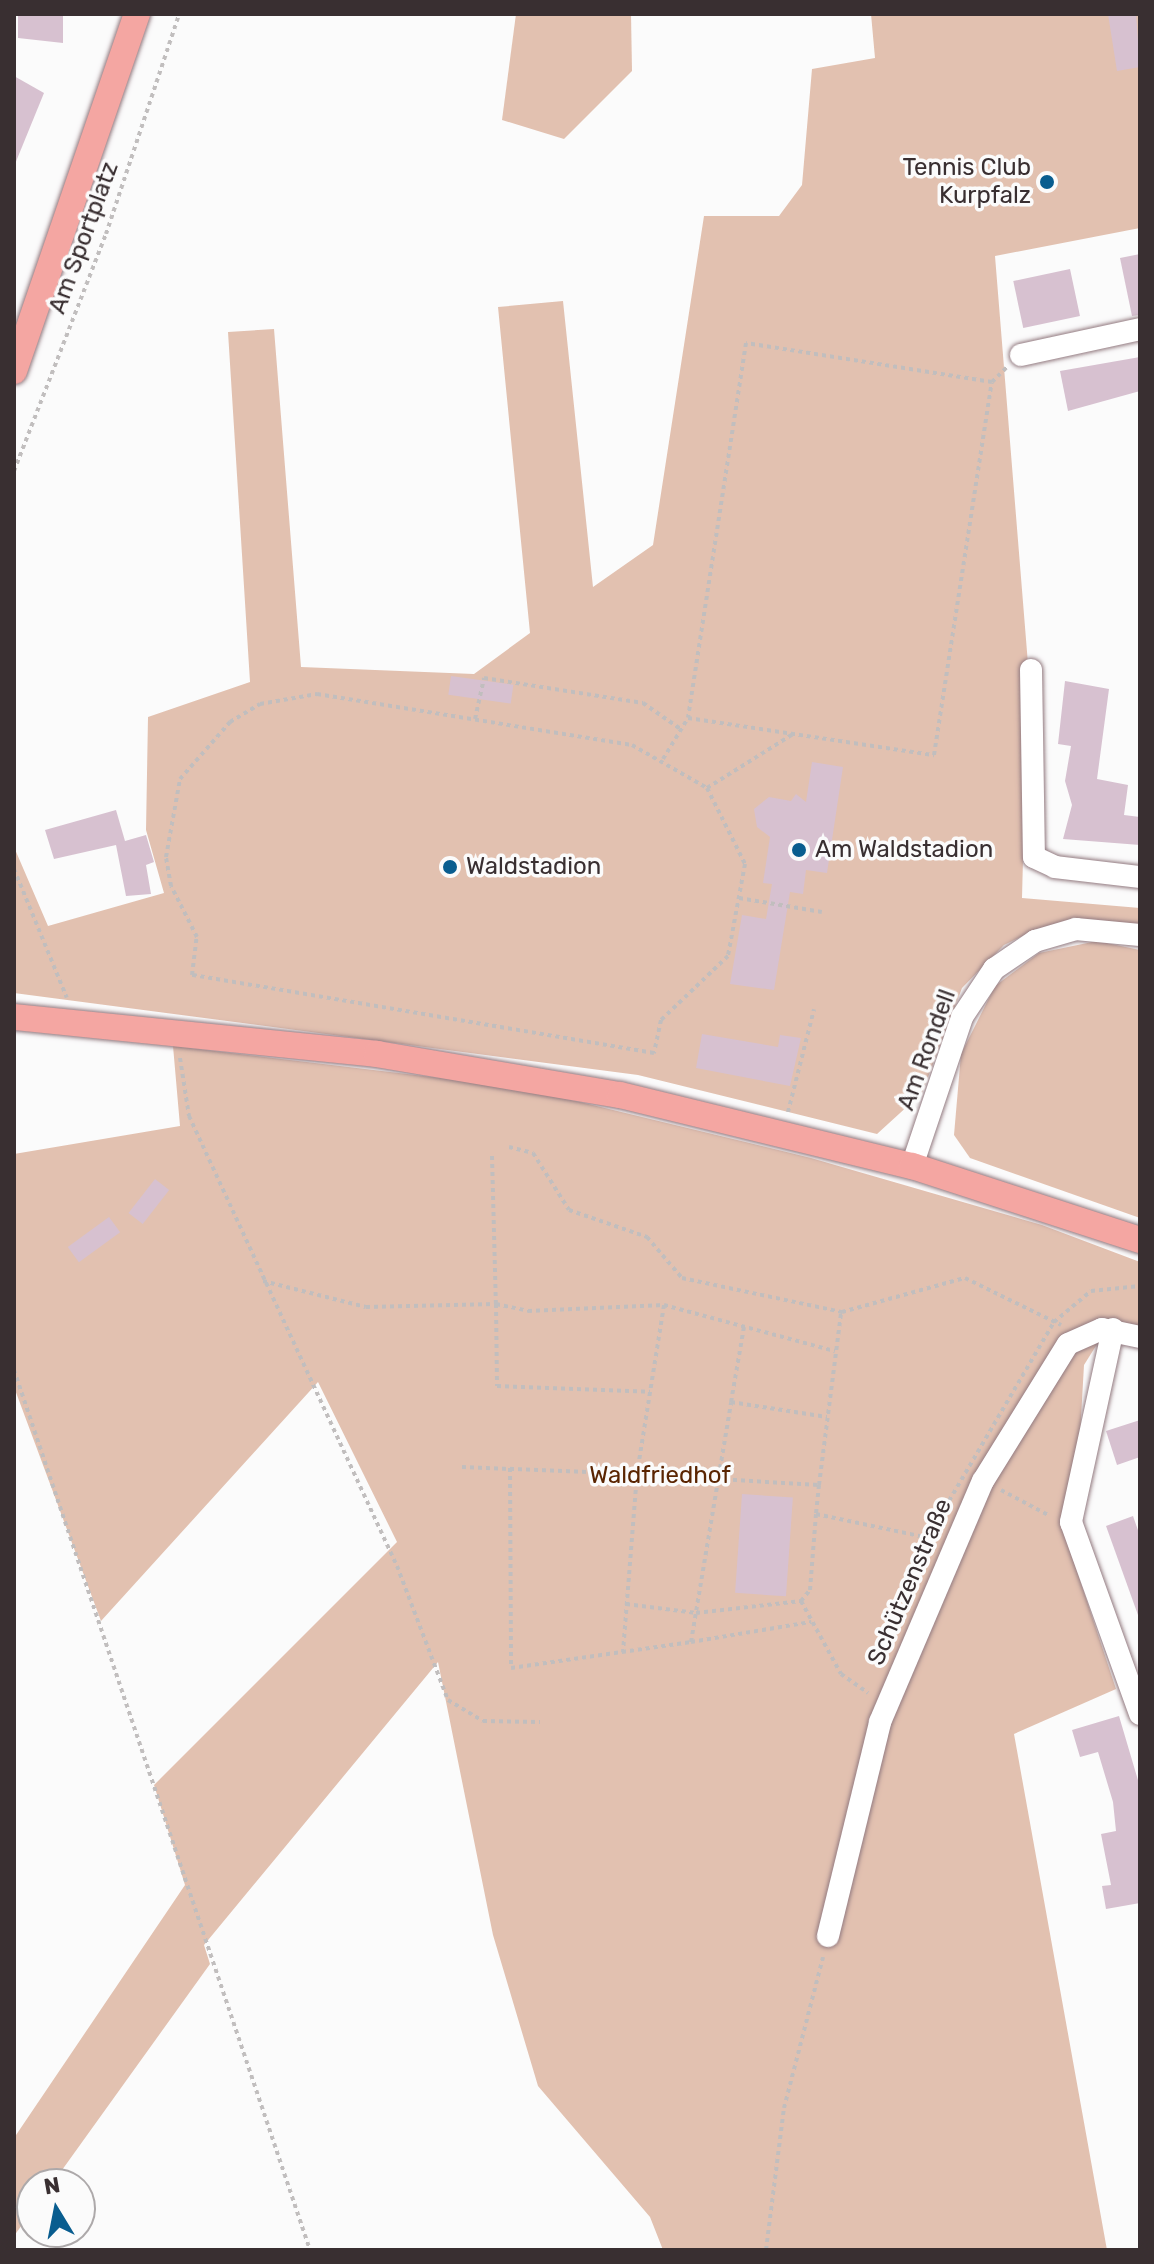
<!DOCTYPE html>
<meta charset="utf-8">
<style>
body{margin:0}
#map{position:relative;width:1154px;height:2264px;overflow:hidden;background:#fbfbfb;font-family:Rubik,sans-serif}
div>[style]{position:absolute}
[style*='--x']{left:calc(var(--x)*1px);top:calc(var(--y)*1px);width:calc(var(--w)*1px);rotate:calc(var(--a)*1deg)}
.green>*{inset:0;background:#e2c1b0}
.building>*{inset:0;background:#d7c1d0;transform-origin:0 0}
.path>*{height:4px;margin-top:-2px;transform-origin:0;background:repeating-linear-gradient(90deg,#c1bebe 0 4px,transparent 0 8px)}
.roads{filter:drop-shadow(0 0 2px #937b81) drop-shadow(0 0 2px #937b81)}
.minor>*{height:22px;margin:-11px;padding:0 11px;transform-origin:11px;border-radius:11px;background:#fff}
.major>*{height:26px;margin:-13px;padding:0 13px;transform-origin:13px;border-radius:13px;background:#f4a6a2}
.dots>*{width:22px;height:22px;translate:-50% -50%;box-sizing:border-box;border:4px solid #fbfbfb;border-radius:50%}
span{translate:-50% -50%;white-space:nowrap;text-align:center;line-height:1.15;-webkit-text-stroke:7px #fbfbfb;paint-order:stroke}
.poi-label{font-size:24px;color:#392f31}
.right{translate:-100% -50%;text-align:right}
.left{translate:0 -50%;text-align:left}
.street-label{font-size:24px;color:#392f31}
.park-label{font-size:24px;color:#5a2502}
.frame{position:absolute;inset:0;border:16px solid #392f31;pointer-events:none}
.north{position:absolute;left:16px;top:2168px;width:80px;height:80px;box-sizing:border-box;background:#fbfbfb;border:2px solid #ada9aa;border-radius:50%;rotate:350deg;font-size:22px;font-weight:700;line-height:32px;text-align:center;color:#392f31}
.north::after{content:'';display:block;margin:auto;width:28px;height:36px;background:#095d8f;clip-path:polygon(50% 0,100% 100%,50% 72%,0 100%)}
</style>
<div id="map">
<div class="green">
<div style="clip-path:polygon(516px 14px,631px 14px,632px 71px,564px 139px,502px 120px)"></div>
<div style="clip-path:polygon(871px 14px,1140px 14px,1140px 228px,995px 256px,1028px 664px,1022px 898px,1140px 908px,1140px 927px,1031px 932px,1004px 945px,962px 988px,922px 1093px,877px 1134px,638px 1075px,14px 993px,14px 847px,48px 926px,164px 893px,146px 830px,148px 717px,250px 682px,228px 332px,274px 329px,301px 667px,474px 674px,530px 633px,498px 307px,563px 301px,593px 587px,653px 545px,704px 216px,779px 216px,802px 185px,812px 69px,875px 58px)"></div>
<div style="clip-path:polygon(1097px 941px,1140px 950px,1140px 1218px,970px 1158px,954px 1135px,961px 1054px,995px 986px,1039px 953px)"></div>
<div style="clip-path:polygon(173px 1046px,499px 1085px,580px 1102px,811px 1158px,1042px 1225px,1140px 1262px,1140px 1327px,1099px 1341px,1084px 1365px,1073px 1559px,1116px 1689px,1014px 1734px,1107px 2250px,663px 2250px,650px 2217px,538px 2086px,493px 1935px,438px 1662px,204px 1945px,210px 1964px,52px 2184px,32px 2184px,32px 2211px,14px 2236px,14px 2138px,185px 1885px,154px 1785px,397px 1542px,318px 1382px,101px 1621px,14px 1387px,14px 1154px,180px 1126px)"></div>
</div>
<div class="building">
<div style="clip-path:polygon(18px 14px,63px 14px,63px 43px,18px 38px)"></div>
<div style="clip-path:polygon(1108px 14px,1136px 14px,1140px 67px,1117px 71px)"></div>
<div style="clip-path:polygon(14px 76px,44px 93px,15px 164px,14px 164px)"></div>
<div style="clip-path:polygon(1140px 254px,1140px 315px,1132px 316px,1120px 258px)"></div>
<div style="left:1070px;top:269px;width:48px;height:58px;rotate:78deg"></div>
<div style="clip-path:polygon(1140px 357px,1140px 391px,1068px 411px,1060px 371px)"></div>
<div style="left:451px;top:676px;width:63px;height:19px;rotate:8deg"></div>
<div style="clip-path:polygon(1065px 681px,1109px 689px,1097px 779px,1128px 785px,1124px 815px,1140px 817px,1140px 845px,1063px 839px,1072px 805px,1065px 781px,1071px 746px,1058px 744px)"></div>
<div style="clip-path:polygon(812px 762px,843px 767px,827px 873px,806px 870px,803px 894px,790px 892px,774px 990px,730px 984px,742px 915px,766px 919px,772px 884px,763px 883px,770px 837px,757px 827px,754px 809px,769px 797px,791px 801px,796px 794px,806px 802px)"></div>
<div style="clip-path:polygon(116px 810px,125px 841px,146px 835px,154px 862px,146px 865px,151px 894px,126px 896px,116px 845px,54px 859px,45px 830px)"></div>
<div style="clip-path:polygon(702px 1034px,778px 1047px,780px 1035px,801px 1038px,790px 1086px,696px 1068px)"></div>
<div style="left:155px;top:1179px;width:18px;height:43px;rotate:38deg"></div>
<div style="left:109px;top:1217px;width:19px;height:51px;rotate:54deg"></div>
<div style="clip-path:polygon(1140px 1420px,1140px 1457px,1117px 1465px,1106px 1431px)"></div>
<div style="left:742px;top:1494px;width:51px;height:99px;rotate:4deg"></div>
<div style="clip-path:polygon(1133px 1516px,1140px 1536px,1138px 1615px,1106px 1526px)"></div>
<div style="clip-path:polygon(1119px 1716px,1140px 1787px,1140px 1903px,1106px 1909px,1102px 1886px,1111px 1885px,1101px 1834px,1116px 1831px,1113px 1802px,1098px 1752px,1080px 1757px,1072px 1730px)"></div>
</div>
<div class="path">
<div style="--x:992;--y:382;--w:249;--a:-171"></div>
<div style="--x:746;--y:343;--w:379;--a:98.8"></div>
<div style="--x:688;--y:718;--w:249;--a:8.6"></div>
<div style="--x:934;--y:755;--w:377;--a:-81.2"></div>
<div style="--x:992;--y:382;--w:21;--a:-45"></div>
<div style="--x:14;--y:471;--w:254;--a:-68.8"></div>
<div style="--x:106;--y:234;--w:232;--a:-71.6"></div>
<div style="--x:317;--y:694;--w:319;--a:9.2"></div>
<div style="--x:632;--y:745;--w:86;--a:29.8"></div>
<div style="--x:707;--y:788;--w:85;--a:63.4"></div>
<div style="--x:745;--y:864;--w:94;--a:100.5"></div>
<div style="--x:728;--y:956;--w:93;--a:136.3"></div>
<div style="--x:661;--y:1020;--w:34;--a:102"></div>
<div style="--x:654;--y:1053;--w:469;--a:-170.4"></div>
<div style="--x:192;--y:975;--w:38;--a:-83"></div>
<div style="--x:197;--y:937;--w:57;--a:-117"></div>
<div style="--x:171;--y:886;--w:29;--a:-100"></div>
<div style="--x:166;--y:857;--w:79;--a:-79.8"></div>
<div style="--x:180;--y:779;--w:76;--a:-48.7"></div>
<div style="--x:230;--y:722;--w:35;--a:-31"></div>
<div style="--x:260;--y:704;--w:58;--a:-10"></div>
<div style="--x:475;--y:719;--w:42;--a:-77.6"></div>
<div style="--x:484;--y:678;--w:161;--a:8.9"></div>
<div style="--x:643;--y:703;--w:47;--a:34.7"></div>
<div style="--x:663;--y:759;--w:48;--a:-58.6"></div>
<div style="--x:707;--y:788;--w:102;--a:-32.1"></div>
<div style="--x:14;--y:869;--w:139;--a:67.7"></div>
<div style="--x:739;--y:898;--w:84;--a:9.6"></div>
<div style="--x:180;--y:1058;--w:59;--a:81.2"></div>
<div style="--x:189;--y:1116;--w:496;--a:65.2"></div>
<div style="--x:397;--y:1566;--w:143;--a:69.2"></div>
<div style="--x:448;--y:1700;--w:41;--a:31"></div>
<div style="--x:483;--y:1721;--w:57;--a:1"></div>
<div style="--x:788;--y:1112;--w:106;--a:-75.8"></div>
<div style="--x:509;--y:1147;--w:25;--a:14"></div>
<div style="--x:533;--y:1153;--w:67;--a:57.7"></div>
<div style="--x:569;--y:1210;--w:83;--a:19.1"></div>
<div style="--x:647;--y:1237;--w:54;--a:49.5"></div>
<div style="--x:682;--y:1278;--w:164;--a:12"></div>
<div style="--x:842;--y:1312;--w:128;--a:-15.5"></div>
<div style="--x:965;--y:1278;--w:107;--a:26.1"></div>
<div style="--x:492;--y:1156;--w:148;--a:88.5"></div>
<div style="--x:496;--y:1304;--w:33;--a:12"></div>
<div style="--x:528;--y:1311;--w:136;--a:-2.5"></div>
<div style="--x:664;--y:1305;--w:171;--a:99.1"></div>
<div style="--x:637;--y:1474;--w:182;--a:3.5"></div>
<div style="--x:819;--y:1485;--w:29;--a:96"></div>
<div style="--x:816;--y:1514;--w:121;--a:12"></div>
<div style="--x:263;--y:1281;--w:106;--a:14.2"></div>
<div style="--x:366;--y:1307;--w:130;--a:-1.3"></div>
<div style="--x:496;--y:1304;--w:82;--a:89.3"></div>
<div style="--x:497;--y:1386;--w:153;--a:2.2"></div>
<div style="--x:664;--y:1305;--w:177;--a:15.1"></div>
<div style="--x:14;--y:1370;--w:928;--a:71.41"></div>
<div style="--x:731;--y:1402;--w:76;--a:-80.2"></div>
<div style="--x:462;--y:1467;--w:175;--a:2.3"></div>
<div style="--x:637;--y:1474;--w:179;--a:94.5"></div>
<div style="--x:510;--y:1468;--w:200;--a:89.7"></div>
<div style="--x:511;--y:1668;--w:182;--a:-8.2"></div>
<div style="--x:691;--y:1642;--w:243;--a:-80.5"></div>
<div style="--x:731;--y:1402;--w:97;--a:8.9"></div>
<div style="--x:819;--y:1485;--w:173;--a:-82.7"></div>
<div style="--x:1001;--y:1490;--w:55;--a:28"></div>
<div style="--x:929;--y:1535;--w:247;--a:-59.6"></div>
<div style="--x:1054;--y:1322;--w:48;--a:-40"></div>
<div style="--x:1091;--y:1291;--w:49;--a:-5.8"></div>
<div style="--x:801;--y:1601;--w:83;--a:61.3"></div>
<div style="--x:841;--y:1674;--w:33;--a:35"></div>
<div style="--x:626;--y:1604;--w:71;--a:7.3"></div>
<div style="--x:696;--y:1613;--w:106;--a:-6.5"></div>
<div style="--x:801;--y:1601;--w:14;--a:-51"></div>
<div style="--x:810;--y:1590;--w:76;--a:-85.5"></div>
<div style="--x:691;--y:1642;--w:122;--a:-9.5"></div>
<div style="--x:766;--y:2250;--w:143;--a:-82.8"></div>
<div style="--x:784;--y:2108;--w:156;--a:-75.5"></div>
</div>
<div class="roads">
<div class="minor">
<div style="--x:1021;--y:355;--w:122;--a:-12.3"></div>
<div style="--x:1031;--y:670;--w:187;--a:89.1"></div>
<div style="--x:1034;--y:857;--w:23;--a:25"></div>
<div style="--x:1055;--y:867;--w:86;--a:6.7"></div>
<div style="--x:912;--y:1166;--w:157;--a:-71.4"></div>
<div style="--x:962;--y:1017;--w:58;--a:-56.3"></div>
<div style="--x:994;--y:969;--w:50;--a:-34.3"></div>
<div style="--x:1035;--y:941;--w:43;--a:-16.3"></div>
<div style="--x:1076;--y:929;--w:64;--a:5.4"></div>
<div style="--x:1113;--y:1329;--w:198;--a:102.3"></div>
<div style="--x:1071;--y:1522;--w:204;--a:70.2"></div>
<div style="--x:828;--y:1936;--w:220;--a:-76.3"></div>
<div style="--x:880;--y:1722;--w:262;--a:-66.9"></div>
<div style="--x:983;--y:1481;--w:161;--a:-58.2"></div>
<div style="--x:1068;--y:1344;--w:37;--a:-24"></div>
<div style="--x:1102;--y:1329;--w:39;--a:12"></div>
</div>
<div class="major">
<div style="--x:14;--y:371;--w:378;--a:-71"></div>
<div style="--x:14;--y:1017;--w:365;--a:5.8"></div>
<div style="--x:377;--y:1054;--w:246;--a:9.6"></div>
<div style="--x:620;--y:1095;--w:301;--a:13.7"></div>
<div style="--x:912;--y:1166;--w:240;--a:18"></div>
</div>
</div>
<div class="dots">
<div style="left:1047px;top:182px;background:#095d8f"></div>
<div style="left:799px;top:850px;background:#095d8f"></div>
<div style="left:450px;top:867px;background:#095d8f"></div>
</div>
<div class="poi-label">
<span class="right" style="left:1031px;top:182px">Tennis Club<br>Kurpfalz</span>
<span class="left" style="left:815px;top:850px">Am Waldstadion</span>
<span class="left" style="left:466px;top:867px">Waldstadion</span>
</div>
<div class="street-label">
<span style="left:84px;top:238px;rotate:-70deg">Am Sportplatz</span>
<span style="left:927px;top:1050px;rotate:-70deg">Am Rondell</span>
<span style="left:910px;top:1582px;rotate:-67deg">Schützenstraße</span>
</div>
<div class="park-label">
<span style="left:660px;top:1476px">Waldfriedhof</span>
</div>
<div class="frame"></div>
<div class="north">N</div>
</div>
